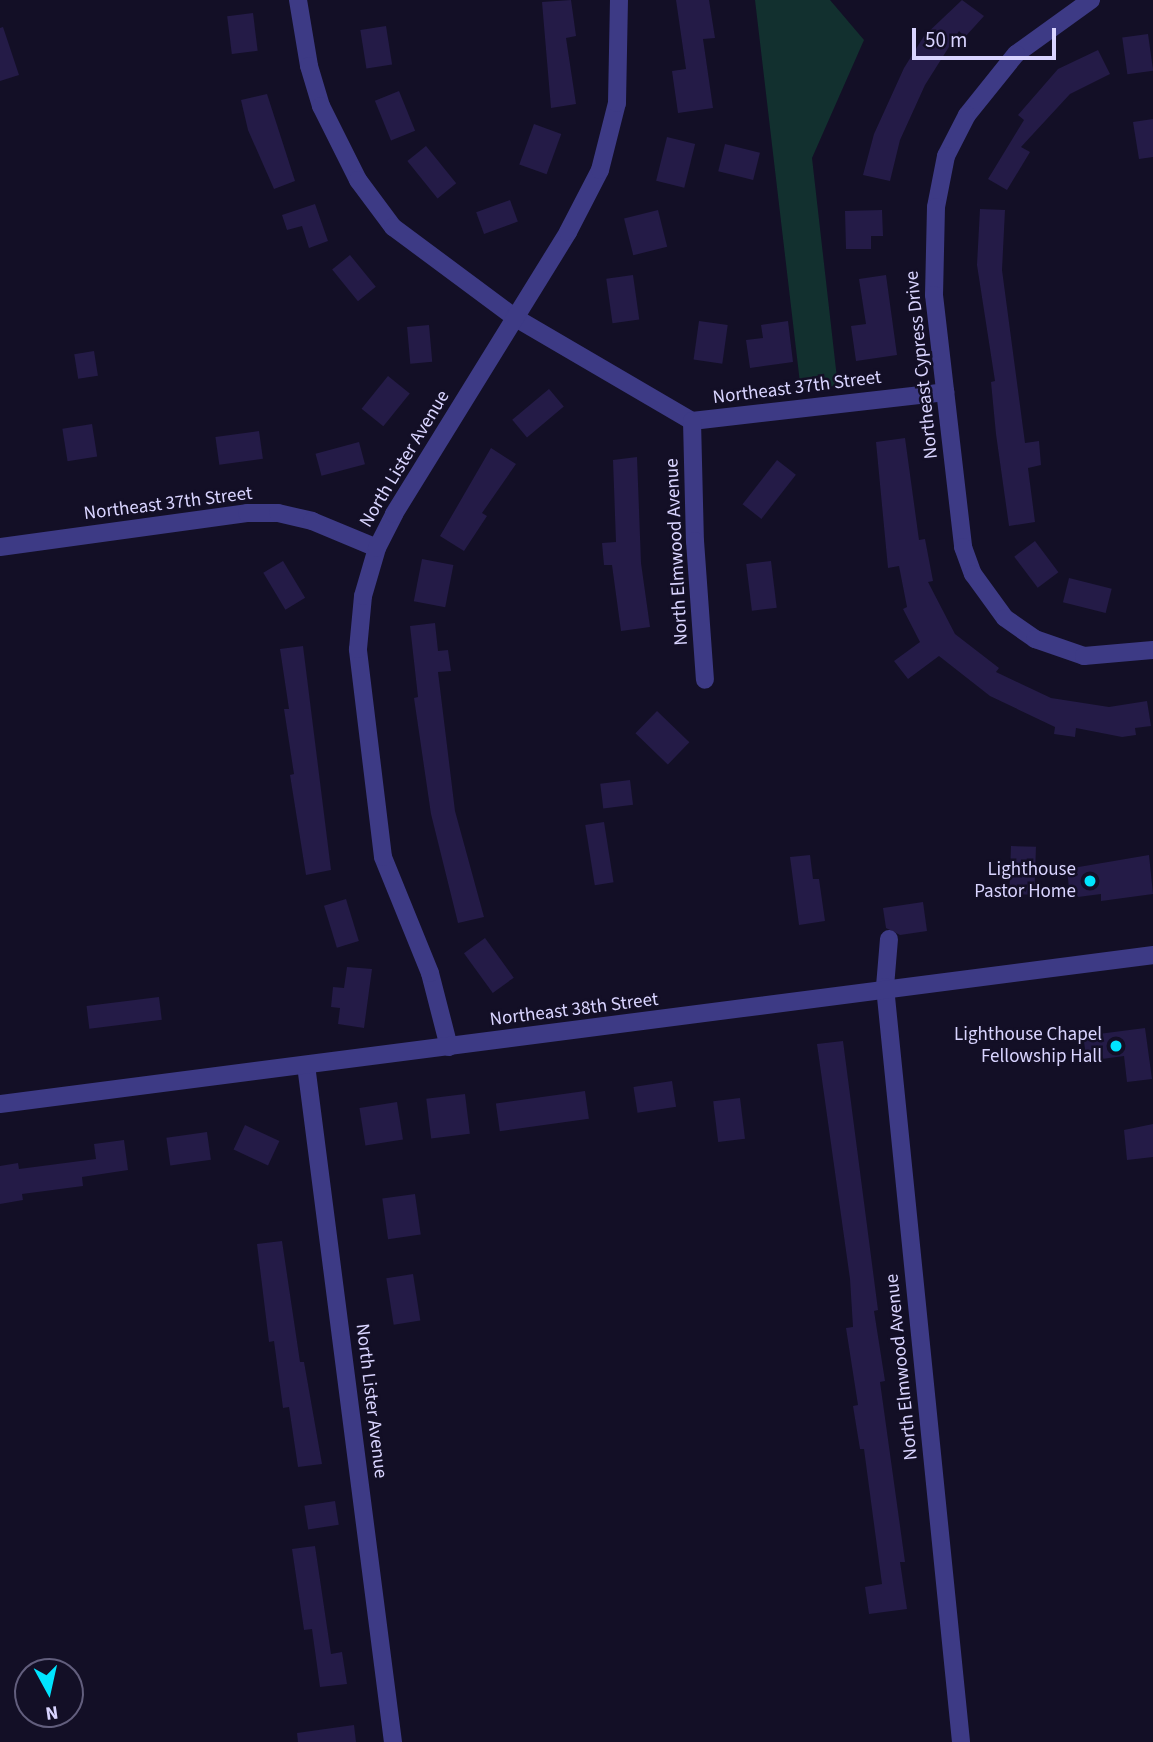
<!DOCTYPE html>
<style>
body{margin:0}
#map{position:relative;width:1153px;height:1742px;overflow:hidden;background:#130f26;font-family:"Source Sans 3",sans-serif}
div>[style]{position:absolute}
[style*='--x']{left:calc(var(--x)*1px);top:calc(var(--y)*1px);width:calc(var(--w)*1px);rotate:calc(var(--a)*1deg)}
.green>*{inset:0;background:#12302f}
.building>*{inset:0;background:#241b47;transform-origin:0 0}
.minor>*{height:18px;margin:-9px;padding:0 9px;transform-origin:9px;border-radius:9px;background:#3d3a85}
.dots>*{width:19px;height:19px;translate:-50% -50%;box-sizing:border-box;border:4px solid #130f26;border-radius:50%}
span{translate:-50% -50%;white-space:nowrap;text-align:center;line-height:1.15;-webkit-text-stroke:5px #130f26;paint-order:stroke}
.street-label{font-size:19px;color:#d9d4ff}
.poi-label{font-size:19px;color:#d9d4ff}
.right{translate:-100% -50%;text-align:right}
.north{position:absolute;left:14px;top:1658px;width:70px;height:70px;box-sizing:border-box;background:#130f26;border:2px solid #625e7d;border-radius:50%;rotate:172deg;font-size:19px;font-weight:700;line-height:28px;text-align:center;color:#d9d4ff}
.north::after{content:'';display:block;margin:auto;width:24px;height:32px;background:#00e5ff;clip-path:polygon(50% 0,100% 100%,50% 72%,0 100%)}
.scale{position:absolute;left:912px;top:28px;width:144px;height:32px;box-sizing:border-box;border:4px solid #d9d4ff;border-top:0;padding-left:9px;font-size:21px;line-height:24px;white-space:nowrap;color:#d9d4ff;-webkit-text-stroke:5px #130f26;paint-order:stroke}
</style>
<div id="map">
<div class="green">
<div style="clip-path:polygon(755px 0,830px 0,864px 40px,812px 158px,838px 387px,800px 383px)"></div>
</div>
<div class="building">
<div style="clip-path:polygon(571px 0,576px 36px,566px 38px,576px 104px,551px 108px,542px 2px)"></div>
<div style="clip-path:polygon(676px 0,709px 0,715px 38px,703px 39px,713px 108px,678px 113px,672px 71px,686px 69px)"></div>
<div style="clip-path:polygon(962px 0,984px 16px,965px 37px,959px 31px,925px 85px,900px 140px,890px 181px,863px 175px,874px 134px,904px 68px,924px 36px)"></div>
<div style="left:253px;top:13px;width:38px;height:26px;rotate:83deg"></div>
<div style="left:386px;top:26px;width:39px;height:26px;rotate:81deg"></div>
<div style="clip-path:polygon(3px 27px,19px 75px,0 81px,0 28px)"></div>
<div style="left:1148px;top:34px;width:37px;height:26px;rotate:82deg"></div>
<div style="clip-path:polygon(1098px 50px,1110px 74px,1070px 94px,1021px 147px,1030px 152px,1007px 190px,988px 179px,1024px 120px,1018px 115px,1058px 69px)"></div>
<div style="left:399px;top:91px;width:43px;height:26px;rotate:68deg"></div>
<div style="clip-path:polygon(267px 94px,295px 181px,274px 189px,248px 130px,241px 100px)"></div>
<div style="clip-path:polygon(1153px 119px,1153px 157px,1139px 159px,1133px 122px)"></div>
<div style="left:534px;top:124px;width:29px;height:43px;rotate:20deg"></div>
<div style="left:667px;top:137px;width:29px;height:45px;rotate:14deg"></div>
<div style="left:725px;top:144px;width:36px;height:28px;rotate:14deg"></div>
<div style="left:426px;top:146px;width:48px;height:24px;rotate:51deg"></div>
<div style="left:510px;top:200px;width:23px;height:36px;rotate:70deg"></div>
<div style="clip-path:polygon(315px 204px,328px 241px,309px 248px,302px 226px,287px 230px,282px 215px)"></div>
<div style="clip-path:polygon(980px 209px,1005px 210px,1002px 270px,1025px 443px,1039px 441px,1041px 465px,1028px 468px,1035px 522px,1009px 526px,996px 434px,991px 382px,995px 381px,977px 265px)"></div>
<div style="left:658px;top:210px;width:38px;height:35px;rotate:76deg"></div>
<div style="clip-path:polygon(882px 210px,883px 236px,871px 236px,871px 249px,846px 249px,845px 211px)"></div>
<div style="left:350px;top:255px;width:41px;height:23px;rotate:51deg"></div>
<div style="left:633px;top:275px;width:45px;height:27px;rotate:82deg"></div>
<div style="clip-path:polygon(886px 275px,897px 355px,856px 361px,851px 326px,866px 324px,859px 279px)"></div>
<div style="left:699px;top:321px;width:29px;height:39px;rotate:8deg"></div>
<div style="clip-path:polygon(788px 321px,793px 362px,750px 368px,746px 340px,763px 338px,761px 325px)"></div>
<div style="left:429px;top:325px;width:37px;height:22px;rotate:85deg"></div>
<div style="left:94px;top:351px;width:25px;height:20px;rotate:81deg"></div>
<div style="left:388px;top:376px;width:28px;height:42px;rotate:39deg"></div>
<div style="left:549px;top:389px;width:23px;height:48px;rotate:50deg"></div>
<div style="left:92px;top:424px;width:33px;height:30px;rotate:81deg"></div>
<div style="left:259px;top:431px;width:28px;height:44px;rotate:82deg"></div>
<div style="clip-path:polygon(905px 438px,919px 540px,925px 539px,933px 581px,928px 582px,955px 634px,999px 668px,996px 672px,1051px 698px,1109px 707px,1147px 701px,1151px 726px,1135px 728px,1136px 735px,1122px 737px,1076px 728px,1075px 737px,1054px 734px,1055px 727px,990px 696px,939px 656px,908px 679px,894px 661px,920px 642px,903px 609px,907px 607px,899px 566px,888px 568px,876px 442px)"></div>
<div style="left:359px;top:442px;width:23px;height:45px;rotate:75deg"></div>
<div style="clip-path:polygon(491px 448px,516px 464px,482px 513px,487px 516px,464px 551px,440px 536px)"></div>
<div style="clip-path:polygon(637px 457px,641px 563px,650px 627px,621px 631px,612px 565px,604px 565px,602px 543px,616px 542px,613px 460px)"></div>
<div style="left:777px;top:460px;width:24px;height:56px;rotate:38deg"></div>
<div style="left:1035px;top:541px;width:39px;height:26px;rotate:53deg"></div>
<div style="left:422px;top:559px;width:32px;height:43px;rotate:11deg"></div>
<div style="left:283px;top:561px;width:43px;height:23px;rotate:59deg"></div>
<div style="left:771px;top:561px;width:47px;height:25px;rotate:83deg"></div>
<div style="left:1069px;top:578px;width:44px;height:25px;rotate:14deg"></div>
<div style="clip-path:polygon(435px 623px,438px 651px,448px 650px,451px 671px,438px 672px,455px 811px,484px 917px,458px 923px,431px 814px,414px 698px,418px 697px,410px 626px)"></div>
<div style="clip-path:polygon(303px 646px,331px 870px,306px 875px,290px 775px,294px 774px,284px 709px,289px 709px,280px 649px)"></div>
<div style="left:657px;top:711px;width:45px;height:31px;rotate:44deg"></div>
<div style="left:630px;top:780px;width:25px;height:30px;rotate:83deg"></div>
<div style="left:604px;top:822px;width:61px;height:19px;rotate:81deg"></div>
<div style="left:1011px;top:846px;width:25px;height:48px;rotate:2deg"></div>
<div style="clip-path:polygon(810px 855px,813px 879px,819px 879px,825px 921px,799px 925px,790px 857px)"></div>
<div style="clip-path:polygon(1149px 855px,1153px 894px,1101px 901px,1101px 894px,1070px 898px,1067px 869px)"></div>
<div style="left:346px;top:899px;width:44px;height:23px;rotate:73deg"></div>
<div style="clip-path:polygon(923px 902px,927px 931px,900px 935px,886px 928px,883px 908px)"></div>
<div style="left:485px;top:938px;width:49px;height:26px;rotate:54deg"></div>
<div style="clip-path:polygon(347px 967px,372px 969px,364px 1028px,338px 1024px,340px 1008px,331px 1007px,333px 987px,344px 988px)"></div>
<div style="left:159px;top:997px;width:23px;height:73px;rotate:83deg"></div>
<div style="clip-path:polygon(1145px 1028px,1152px 1079px,1127px 1082px,1124px 1056px,1087px 1061px,1083px 1036px)"></div>
<div style="clip-path:polygon(843px 1041px,878px 1310px,874px 1311px,885px 1381px,880px 1382px,905px 1562px,900px 1562px,907px 1609px,869px 1614px,865px 1587px,882px 1584px,864px 1449px,860px 1449px,853px 1406px,858px 1405px,846px 1328px,853px 1327px,850px 1279px,817px 1044px)"></div>
<div style="left:672px;top:1081px;width:26px;height:39px;rotate:81deg"></div>
<div style="left:585px;top:1091px;width:28px;height:90px;rotate:82deg"></div>
<div style="left:465px;top:1094px;width:40px;height:39px;rotate:83deg"></div>
<div style="left:740px;top:1098px;width:41px;height:27px;rotate:83deg"></div>
<div style="left:397px;top:1102px;width:38px;height:38px;rotate:81deg"></div>
<div style="clip-path:polygon(1153px 1124px,1153px 1157px,1127px 1160px,1124px 1130px)"></div>
<div style="left:245px;top:1125px;width:38px;height:27px;rotate:25deg"></div>
<div style="left:207px;top:1132px;width:28px;height:41px;rotate:82deg"></div>
<div style="clip-path:polygon(124px 1140px,128px 1170px,82px 1177px,83px 1186px,22px 1194px,23px 1200px,0 1204px,0 1166px,18px 1163px,19px 1169px,96px 1159px,94px 1144px)"></div>
<div style="left:415px;top:1194px;width:41px;height:33px;rotate:82deg"></div>
<div style="clip-path:polygon(282px 1241px,300px 1362px,304px 1362px,322px 1464px,298px 1467px,289px 1407px,283px 1408px,274px 1341px,269px 1342px,257px 1244px)"></div>
<div style="left:413px;top:1274px;width:47px;height:27px;rotate:81deg"></div>
<div style="left:335px;top:1501px;width:24px;height:31px;rotate:81deg"></div>
<div style="clip-path:polygon(315px 1546px,331px 1654px,342px 1652px,347px 1684px,320px 1687px,312px 1629px,304px 1630px,292px 1549px)"></div>
<div style="clip-path:polygon(354px 1725px,356px 1742px,298px 1742px,297px 1733px)"></div>
</div>
<div class="minor">
<div style="--x:298;--y:0;--w:67;--a:80.5"></div>
<div style="--x:309;--y:66;--w:42;--a:73.3"></div>
<div style="--x:321;--y:106;--w:83;--a:63.4"></div>
<div style="--x:358;--y:180;--w:59;--a:53.3"></div>
<div style="--x:393;--y:227;--w:151;--a:36.6"></div>
<div style="--x:514;--y:317;--w:206;--a:30.3"></div>
<div style="--x:692;--y:421;--w:255;--a:-6.5"></div>
<div style="--x:1091;--y:0;--w:92;--a:144.2"></div>
<div style="--x:1016;--y:54;--w:78;--a:128.8"></div>
<div style="--x:967;--y:115;--w:46;--a:117.1"></div>
<div style="--x:946;--y:156;--w:52;--a:101.1"></div>
<div style="--x:936;--y:207;--w:88;--a:91.3"></div>
<div style="--x:934;--y:295;--w:254;--a:83.4"></div>
<div style="--x:963;--y:547;--w:29;--a:70"></div>
<div style="--x:973;--y:574;--w:54;--a:54"></div>
<div style="--x:1005;--y:618;--w:37;--a:35"></div>
<div style="--x:1035;--y:639;--w:52;--a:19.1"></div>
<div style="--x:1084;--y:656;--w:69;--a:-5"></div>
<div style="--x:692;--y:421;--w:120;--a:88.6"></div>
<div style="--x:695;--y:541;--w:139;--a:85.9"></div>
<div style="--x:0;--y:547;--w:249;--a:-7.8"></div>
<div style="--x:247;--y:513;--w:31;--a:0"></div>
<div style="--x:278;--y:513;--w:35;--a:13"></div>
<div style="--x:312;--y:521;--w:70;--a:22.6"></div>
<div style="--x:889;--y:939;--w:48;--a:94.8"></div>
<div style="--x:885;--y:987;--w:759;--a:84.25"></div>
<div style="--x:449;--y:1047;--w:76;--a:-104.4"></div>
<div style="--x:430;--y:973;--w:125;--a:-112.1"></div>
<div style="--x:383;--y:857;--w:209;--a:-96.9"></div>
<div style="--x:358;--y:649;--w:53;--a:-84.6"></div>
<div style="--x:363;--y:596;--w:50;--a:-73.7"></div>
<div style="--x:377;--y:548;--w:38;--a:-63"></div>
<div style="--x:394;--y:514;--w:331;--a:-58.3"></div>
<div style="--x:568;--y:232;--w:70;--a:-62.7"></div>
<div style="--x:600;--y:170;--w:69;--a:-75.8"></div>
<div style="--x:617;--y:103;--w:103;--a:-88.9"></div>
<div style="--x:306;--y:1065;--w:683;--a:82.68"></div>
<div style="--x:0;--y:1104;--w:1163;--a:-7.36"></div>
</div>
<div class="dots">
<div style="left:1090px;top:881px;background:#00e5ff"></div>
<div style="left:1116px;top:1046px;background:#00e5ff"></div>
</div>
<div class="street-label">
<span style="left:922px;top:365px;rotate:-96deg">Northeast Cypress Drive</span>
<span style="left:797px;top:388px;rotate:-7deg">Northeast 37th Street</span>
<span style="left:405px;top:459px;rotate:-59deg">North Lister Avenue</span>
<span style="left:168px;top:504px;rotate:-7deg">Northeast 37th Street</span>
<span style="left:677px;top:552px;rotate:-93deg">North Elmwood Avenue</span>
<span style="left:574px;top:1010px;rotate:-7deg">Northeast 38th Street</span>
<span style="left:902px;top:1367px;rotate:-96deg">North Elmwood Avenue</span>
<span style="left:371px;top:1401px;rotate:83deg">North Lister Avenue</span>
</div>
<div class="poi-label">
<span class="right" style="left:1076px;top:881px">Lighthouse<br>Pastor Home</span>
<span class="right" style="left:1102px;top:1046px">Lighthouse Chapel<br>Fellowship Hall</span>
</div>
<div class="north">N</div>
<div class="scale">50 m</div>
</div>
